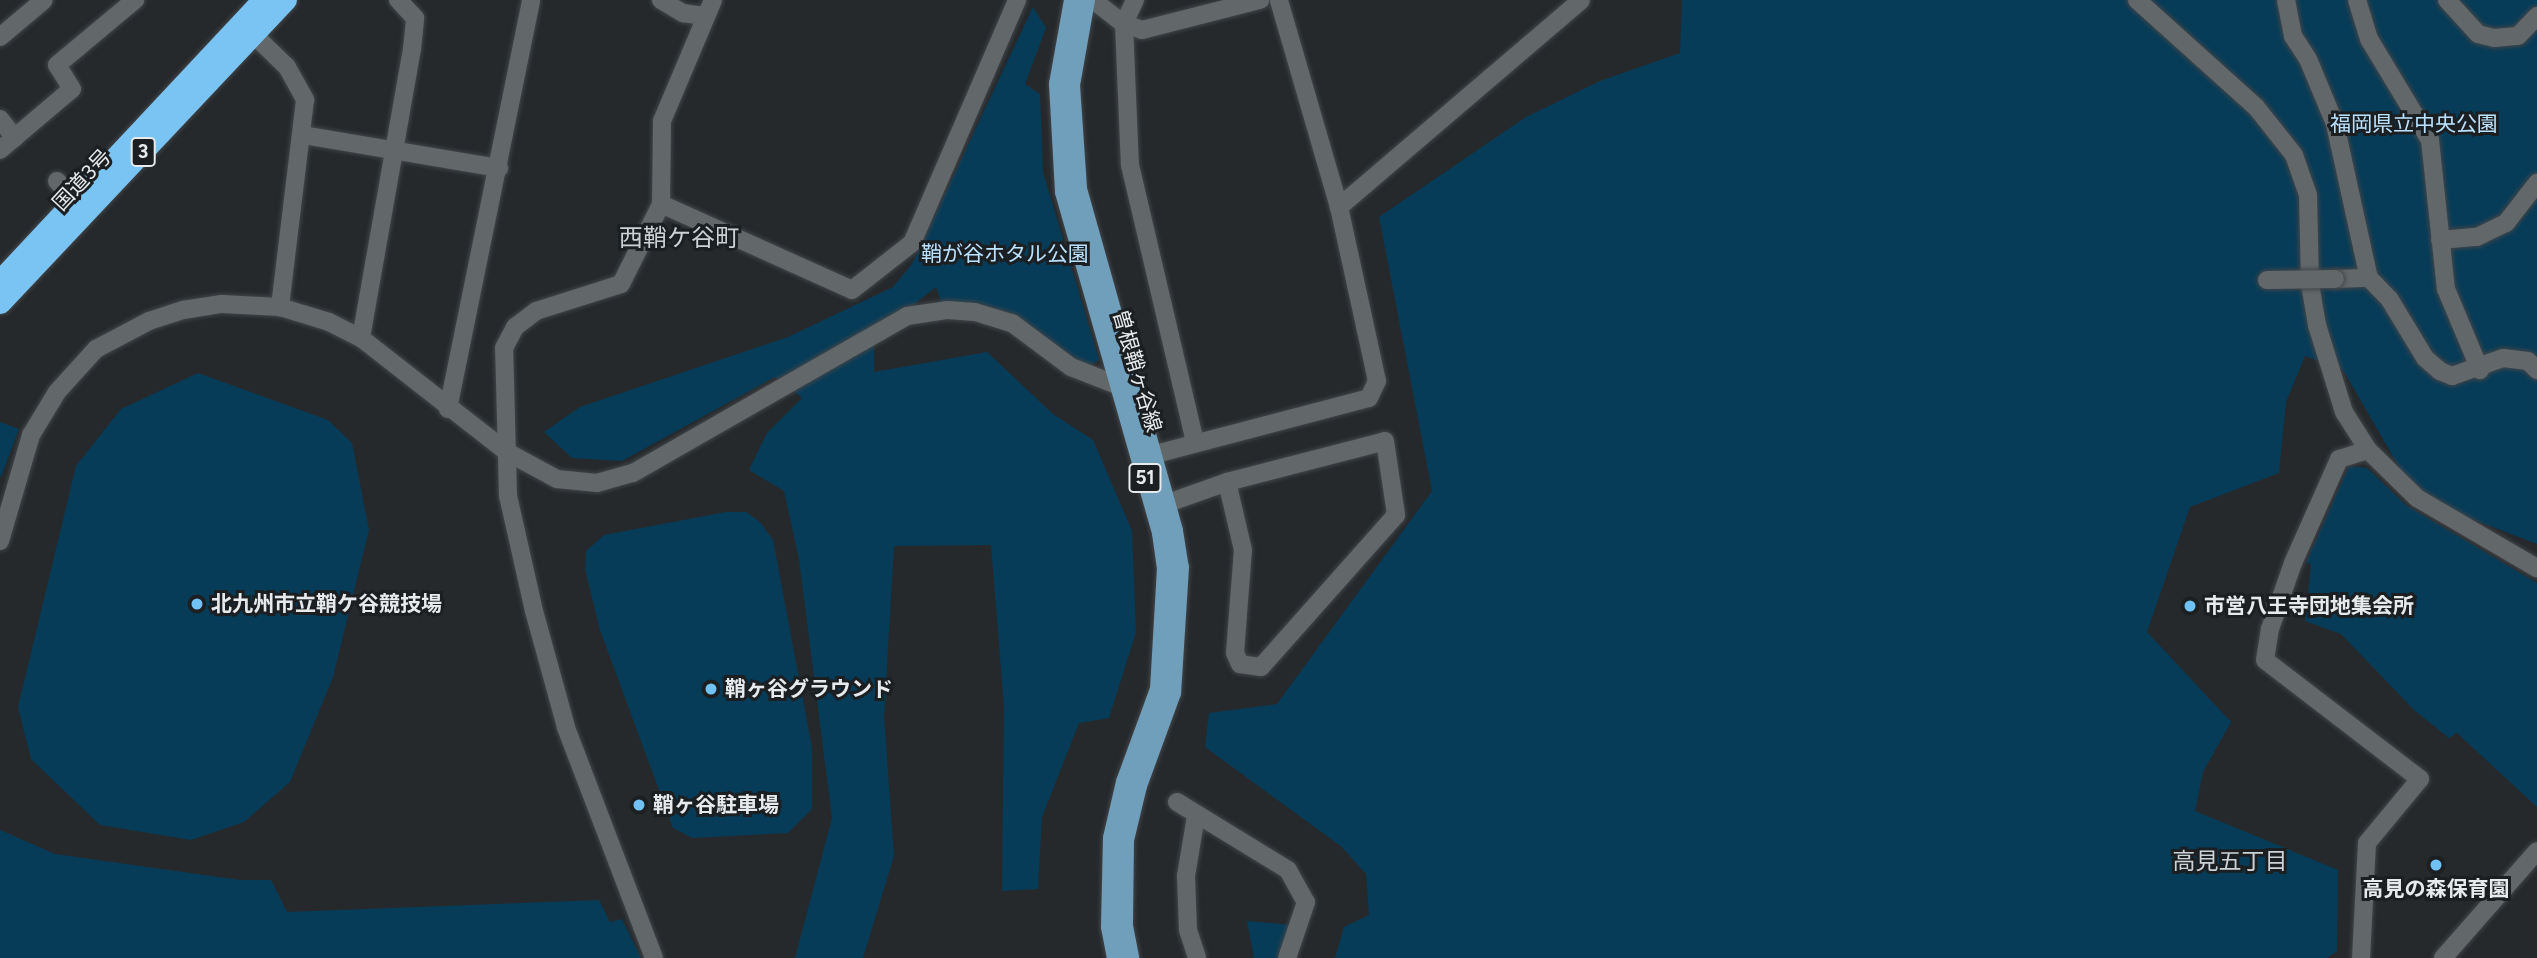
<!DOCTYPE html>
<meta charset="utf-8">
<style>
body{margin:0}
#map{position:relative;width:2537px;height:958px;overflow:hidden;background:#25292c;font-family:Figtree,"Noto Sans JP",sans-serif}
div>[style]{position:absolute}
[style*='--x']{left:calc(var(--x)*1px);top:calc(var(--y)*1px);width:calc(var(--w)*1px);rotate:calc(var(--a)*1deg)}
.green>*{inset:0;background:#073c58}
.roads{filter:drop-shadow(0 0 2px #424548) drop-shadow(0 0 2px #424548)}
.minor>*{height:18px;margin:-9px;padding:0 9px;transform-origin:9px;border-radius:9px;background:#62676a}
.major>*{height:18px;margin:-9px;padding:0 9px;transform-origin:9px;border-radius:9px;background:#709fbc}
.highway>*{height:21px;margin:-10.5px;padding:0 10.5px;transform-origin:10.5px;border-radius:10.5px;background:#7ac4f3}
.bridges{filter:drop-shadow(0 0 2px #424548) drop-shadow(0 0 2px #424548)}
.minor-bridge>*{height:18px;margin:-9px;padding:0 9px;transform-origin:9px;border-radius:9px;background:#62676a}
.dots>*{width:19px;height:19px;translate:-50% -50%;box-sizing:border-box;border:4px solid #1b1f22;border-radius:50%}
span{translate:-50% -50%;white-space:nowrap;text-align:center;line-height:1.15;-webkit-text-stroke:6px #1b1f22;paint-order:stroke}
.shield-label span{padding:2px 5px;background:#1b1f22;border:2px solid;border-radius:5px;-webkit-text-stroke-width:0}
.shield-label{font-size:19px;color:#e7eaec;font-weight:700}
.park-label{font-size:21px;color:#bae2fe}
.street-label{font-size:21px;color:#e7eaec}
.poi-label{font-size:21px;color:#e7eaec;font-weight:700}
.left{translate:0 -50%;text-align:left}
.neighbourhood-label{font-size:23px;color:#cbd1d5}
.quarter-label{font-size:24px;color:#cbd1d5}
</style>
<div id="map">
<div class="green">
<div style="clip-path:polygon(1682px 0,2537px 0,2537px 544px,2417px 498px,2343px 370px,2305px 356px,2286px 402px,2279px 473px,2190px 507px,2147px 632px,2231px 722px,2203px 772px,2195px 811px,2338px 870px,2337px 951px,2327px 958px,1335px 958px,1344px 927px,1369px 915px,1366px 874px,1342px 847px,1205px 747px,1209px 713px,1277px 704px,1432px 491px,1379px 217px,1526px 117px,1600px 81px,1680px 53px)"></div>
<div style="clip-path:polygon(1033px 7px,1046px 28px,1025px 84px,1040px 94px,1043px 172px,1099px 360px,1088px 367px,1018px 320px,942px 304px,936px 287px,912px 306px,874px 324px,874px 372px,987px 352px,1053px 414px,1093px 440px,1132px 531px,1136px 632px,1109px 718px,1079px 723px,1042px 817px,1038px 889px,1002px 891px,1004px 707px,991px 545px,894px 546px,884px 717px,894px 856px,863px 958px,795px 958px,832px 818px,799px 559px,784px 491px,749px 470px,767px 433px,802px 398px,775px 377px,622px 461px,572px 458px,544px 432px,580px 407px,788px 337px,893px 287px,912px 264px)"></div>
<div style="clip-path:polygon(198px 373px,328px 420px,352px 443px,369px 530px,333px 677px,290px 782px,244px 822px,191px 840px,100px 825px,31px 759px,18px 707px,76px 466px,121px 409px)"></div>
<div style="clip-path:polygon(0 422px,19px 429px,1px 477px,0 476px)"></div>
<div style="clip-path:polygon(2349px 466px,2367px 468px,2406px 505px,2537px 583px,2537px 807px,2457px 733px,2449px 738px,2415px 711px,2341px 634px,2305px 621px,2311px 565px,2306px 562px)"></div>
<div style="clip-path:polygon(726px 512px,746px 512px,760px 522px,773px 540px,812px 748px,812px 809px,788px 833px,692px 838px,673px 828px,600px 630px,585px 569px,586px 551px,604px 535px)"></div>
<div style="clip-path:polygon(0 830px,55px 854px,240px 880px,271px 880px,287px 912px,599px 900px,610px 922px,622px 919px,641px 958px,0 958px)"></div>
<div style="clip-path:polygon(1247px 921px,1291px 925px,1280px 958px,1254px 958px)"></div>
</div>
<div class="roads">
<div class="minor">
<div style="--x:661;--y:0;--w:26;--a:31"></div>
<div style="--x:683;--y:13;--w:22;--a:8"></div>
<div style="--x:1093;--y:0;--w:39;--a:38"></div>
<div style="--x:1124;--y:24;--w:19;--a:18"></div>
<div style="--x:1142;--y:30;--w:122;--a:-14.3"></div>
<div style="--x:1135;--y:0;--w:26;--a:115"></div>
<div style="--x:1124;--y:24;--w:141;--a:87.6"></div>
<div style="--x:1130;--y:165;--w:285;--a:76.8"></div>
<div style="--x:2137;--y:0;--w:160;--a:42"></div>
<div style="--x:2256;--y:107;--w:61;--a:51.6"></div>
<div style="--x:2294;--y:155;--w:42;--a:70.7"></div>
<div style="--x:2308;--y:195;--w:89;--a:88.7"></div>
<div style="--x:2310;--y:284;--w:42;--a:80.3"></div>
<div style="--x:2317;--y:325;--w:91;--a:72.8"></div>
<div style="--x:2344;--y:412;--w:45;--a:57.7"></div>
<div style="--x:2368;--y:450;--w:69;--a:44.4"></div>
<div style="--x:2417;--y:498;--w:139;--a:30.3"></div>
<div style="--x:2286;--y:0;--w:37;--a:79"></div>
<div style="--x:2293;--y:36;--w:27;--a:57"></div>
<div style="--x:2308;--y:59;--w:70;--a:67.4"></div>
<div style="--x:2335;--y:124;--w:158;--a:77.6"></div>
<div style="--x:2369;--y:278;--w:30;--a:46"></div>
<div style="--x:2390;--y:300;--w:68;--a:58.9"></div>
<div style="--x:2425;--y:358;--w:20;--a:41"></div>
<div style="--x:2440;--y:371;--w:13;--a:23"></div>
<div style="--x:2452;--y:376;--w:54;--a:-19.4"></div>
<div style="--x:2503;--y:358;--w:25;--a:7"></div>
<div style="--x:2528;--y:361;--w:13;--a:45"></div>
<div style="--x:2357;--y:0;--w:41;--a:72.9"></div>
<div style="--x:2369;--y:39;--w:118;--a:58.9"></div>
<div style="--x:2430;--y:140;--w:150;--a:83.9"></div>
<div style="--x:2446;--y:289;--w:88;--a:67.2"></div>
<div style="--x:2447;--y:0;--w:46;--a:47.6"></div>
<div style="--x:2478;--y:34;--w:16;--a:14"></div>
<div style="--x:2494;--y:38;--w:24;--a:-5"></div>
<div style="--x:2518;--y:36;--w:28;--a:-46"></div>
<div style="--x:254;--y:35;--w:46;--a:44.1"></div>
<div style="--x:287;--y:67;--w:38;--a:61"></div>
<div style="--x:305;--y:100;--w:209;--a:96.9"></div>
<div style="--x:0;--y:37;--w:57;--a:-40.1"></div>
<div style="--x:0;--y:119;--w:24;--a:52"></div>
<div style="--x:303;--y:135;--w:199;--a:9.6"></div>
<div style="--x:0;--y:150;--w:94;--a:-40.3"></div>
<div style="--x:72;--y:89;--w:28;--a:-122"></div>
<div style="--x:57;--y:65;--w:102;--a:-39.8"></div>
<div style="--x:57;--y:181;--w:12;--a:48"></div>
<div style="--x:661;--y:204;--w:209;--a:24.2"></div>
<div style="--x:852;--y:290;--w:76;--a:-38.1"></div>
<div style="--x:912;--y:243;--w:265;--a:-66.6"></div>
<div style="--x:1339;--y:207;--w:318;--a:-40.5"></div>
<div style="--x:2440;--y:240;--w:37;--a:-5"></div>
<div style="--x:2477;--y:237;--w:32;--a:-26"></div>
<div style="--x:2506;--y:223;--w:51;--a:-52.2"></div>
<div style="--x:2335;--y:279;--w:34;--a:-2"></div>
<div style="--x:361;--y:338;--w:293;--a:-80"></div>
<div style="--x:412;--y:49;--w:31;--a:-84"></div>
<div style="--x:415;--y:18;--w:25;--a:-133"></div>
<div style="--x:448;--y:409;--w:417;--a:-78.5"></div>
<div style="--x:1385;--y:441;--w:75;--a:81.5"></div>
<div style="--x:1396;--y:515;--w:203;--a:131.6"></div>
<div style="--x:1261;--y:667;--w:21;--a:-172"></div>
<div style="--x:1240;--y:664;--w:12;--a:-114"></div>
<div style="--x:1235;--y:653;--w:103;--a:-85.6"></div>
<div style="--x:1243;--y:550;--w:70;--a:-103.2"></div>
<div style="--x:1227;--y:482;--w:163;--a:-14.5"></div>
<div style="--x:1152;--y:455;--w:224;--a:-14.7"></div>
<div style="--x:1369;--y:398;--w:19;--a:-65"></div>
<div style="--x:1377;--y:381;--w:178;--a:-102.3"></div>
<div style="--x:1339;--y:207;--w:216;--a:-106.2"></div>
<div style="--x:1165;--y:504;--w:66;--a:-19.5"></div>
<div style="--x:0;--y:541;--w:110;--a:-73.7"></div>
<div style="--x:31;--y:435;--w:50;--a:-58.8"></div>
<div style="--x:57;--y:392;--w:58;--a:-47.8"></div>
<div style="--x:96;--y:349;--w:60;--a:-27.8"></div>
<div style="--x:149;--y:321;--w:36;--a:-18"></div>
<div style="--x:183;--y:310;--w:39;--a:-9"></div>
<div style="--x:222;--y:304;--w:58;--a:3"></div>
<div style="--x:280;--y:307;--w:51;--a:17"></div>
<div style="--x:329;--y:322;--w:36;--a:27"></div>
<div style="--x:361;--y:338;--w:185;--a:38"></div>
<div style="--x:507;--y:452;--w:57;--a:28.4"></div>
<div style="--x:557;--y:479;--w:40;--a:5.7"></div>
<div style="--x:597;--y:483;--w:37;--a:-16"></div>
<div style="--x:633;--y:473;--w:316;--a:-29.8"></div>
<div style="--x:907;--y:316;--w:40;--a:-8.5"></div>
<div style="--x:947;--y:310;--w:28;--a:4"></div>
<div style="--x:975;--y:312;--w:39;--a:17"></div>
<div style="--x:1012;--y:323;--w:74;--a:36.7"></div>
<div style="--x:1071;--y:367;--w:49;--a:21.4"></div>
<div style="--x:1177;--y:802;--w:130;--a:31.5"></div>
<div style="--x:1288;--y:870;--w:37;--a:61"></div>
<div style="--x:1306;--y:902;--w:59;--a:108.7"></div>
<div style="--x:1196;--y:816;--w:61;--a:99.5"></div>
<div style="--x:1186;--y:876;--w:54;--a:87.9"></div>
<div style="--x:1188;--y:930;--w:29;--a:72"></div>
<div style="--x:654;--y:958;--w:247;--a:-110.9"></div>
<div style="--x:566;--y:727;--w:120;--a:-105.4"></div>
<div style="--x:534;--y:611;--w:118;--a:-102.7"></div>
<div style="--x:508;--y:496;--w:148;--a:-91.5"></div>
<div style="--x:504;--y:348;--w:24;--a:-62"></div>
<div style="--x:515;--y:327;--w:26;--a:-37"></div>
<div style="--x:536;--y:311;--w:89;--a:-17.6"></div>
<div style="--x:621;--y:284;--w:89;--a:-63.4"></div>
<div style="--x:661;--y:204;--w:83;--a:-89.3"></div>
<div style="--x:662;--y:121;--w:131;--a:-67.1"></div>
<div style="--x:2361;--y:958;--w:115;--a:-87"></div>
<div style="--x:2367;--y:843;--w:83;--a:-50.4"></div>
<div style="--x:2420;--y:779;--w:195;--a:-142.5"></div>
<div style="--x:2265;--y:660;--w:31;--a:-81"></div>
<div style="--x:2270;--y:629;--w:70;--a:-70.8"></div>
<div style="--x:2293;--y:563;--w:114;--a:-66.1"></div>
<div style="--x:2339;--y:459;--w:30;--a:-17"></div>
<div style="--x:2443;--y:958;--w:142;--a:-48.7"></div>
</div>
<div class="major">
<div style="--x:1073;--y:0;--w:85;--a:100.1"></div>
<div style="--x:1058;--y:84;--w:108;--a:86.8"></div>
<div style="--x:1064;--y:192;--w:355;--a:74.1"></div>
<div style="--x:1161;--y:533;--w:35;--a:82"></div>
<div style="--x:1166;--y:568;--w:121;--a:93.3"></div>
<div style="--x:1159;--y:689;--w:99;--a:110.1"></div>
<div style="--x:1125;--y:782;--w:57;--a:103.1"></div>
<div style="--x:1112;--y:838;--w:89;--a:91.3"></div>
<div style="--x:1110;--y:927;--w:32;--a:79"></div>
<div style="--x:1086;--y:0;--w:86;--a:100"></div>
<div style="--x:1071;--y:85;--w:104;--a:86.1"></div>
<div style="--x:1078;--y:189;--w:355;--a:74.3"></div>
<div style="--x:1174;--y:531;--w:36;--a:81"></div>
<div style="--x:1180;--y:567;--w:126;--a:93.6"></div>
<div style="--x:1172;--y:693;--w:99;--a:110.1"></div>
<div style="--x:1138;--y:786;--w:56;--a:103.5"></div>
<div style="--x:1125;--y:840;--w:86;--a:90.7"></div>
<div style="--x:1124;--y:926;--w:33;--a:79"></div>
</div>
<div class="highway">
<div style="--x:0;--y:280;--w:383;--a:-46.9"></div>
<div style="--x:0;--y:303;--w:417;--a:-46.7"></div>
</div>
</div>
<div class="bridges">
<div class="minor-bridge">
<div style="--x:2267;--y:280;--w:68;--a:-0.8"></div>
</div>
</div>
<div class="dots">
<div style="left:197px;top:604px;background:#70c1f4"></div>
<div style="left:2190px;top:606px;background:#70c1f4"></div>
<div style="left:711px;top:689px;background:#70c1f4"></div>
<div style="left:639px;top:805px;background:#70c1f4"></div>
<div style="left:2436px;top:865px;background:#70c1f4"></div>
</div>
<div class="shield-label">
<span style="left:143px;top:152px">3</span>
<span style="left:1145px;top:478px">51</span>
</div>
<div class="park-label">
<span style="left:2414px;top:124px">福岡県立中央公園</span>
<span style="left:1005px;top:254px">鞘が谷ホタル公園</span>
</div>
<div class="street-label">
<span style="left:82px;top:180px;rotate:-47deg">国道3号</span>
<span style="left:1137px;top:371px;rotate:74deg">曽根鞘ヶ谷線</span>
</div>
<div class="poi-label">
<span class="left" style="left:211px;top:604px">北九州市立鞘ケ谷競技場</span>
<span class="left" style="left:2204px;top:606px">市営八王寺団地集会所</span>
<span class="left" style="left:725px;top:689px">鞘ヶ谷グラウンド</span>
<span class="left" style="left:653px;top:805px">鞘ヶ谷駐車場</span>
<span style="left:2436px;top:889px">高見の森保育園</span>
</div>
<div class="neighbourhood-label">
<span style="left:2230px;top:861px">高見五丁目</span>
</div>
<div class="quarter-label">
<span style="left:679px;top:238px">西鞘ケ谷町</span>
</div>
</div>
